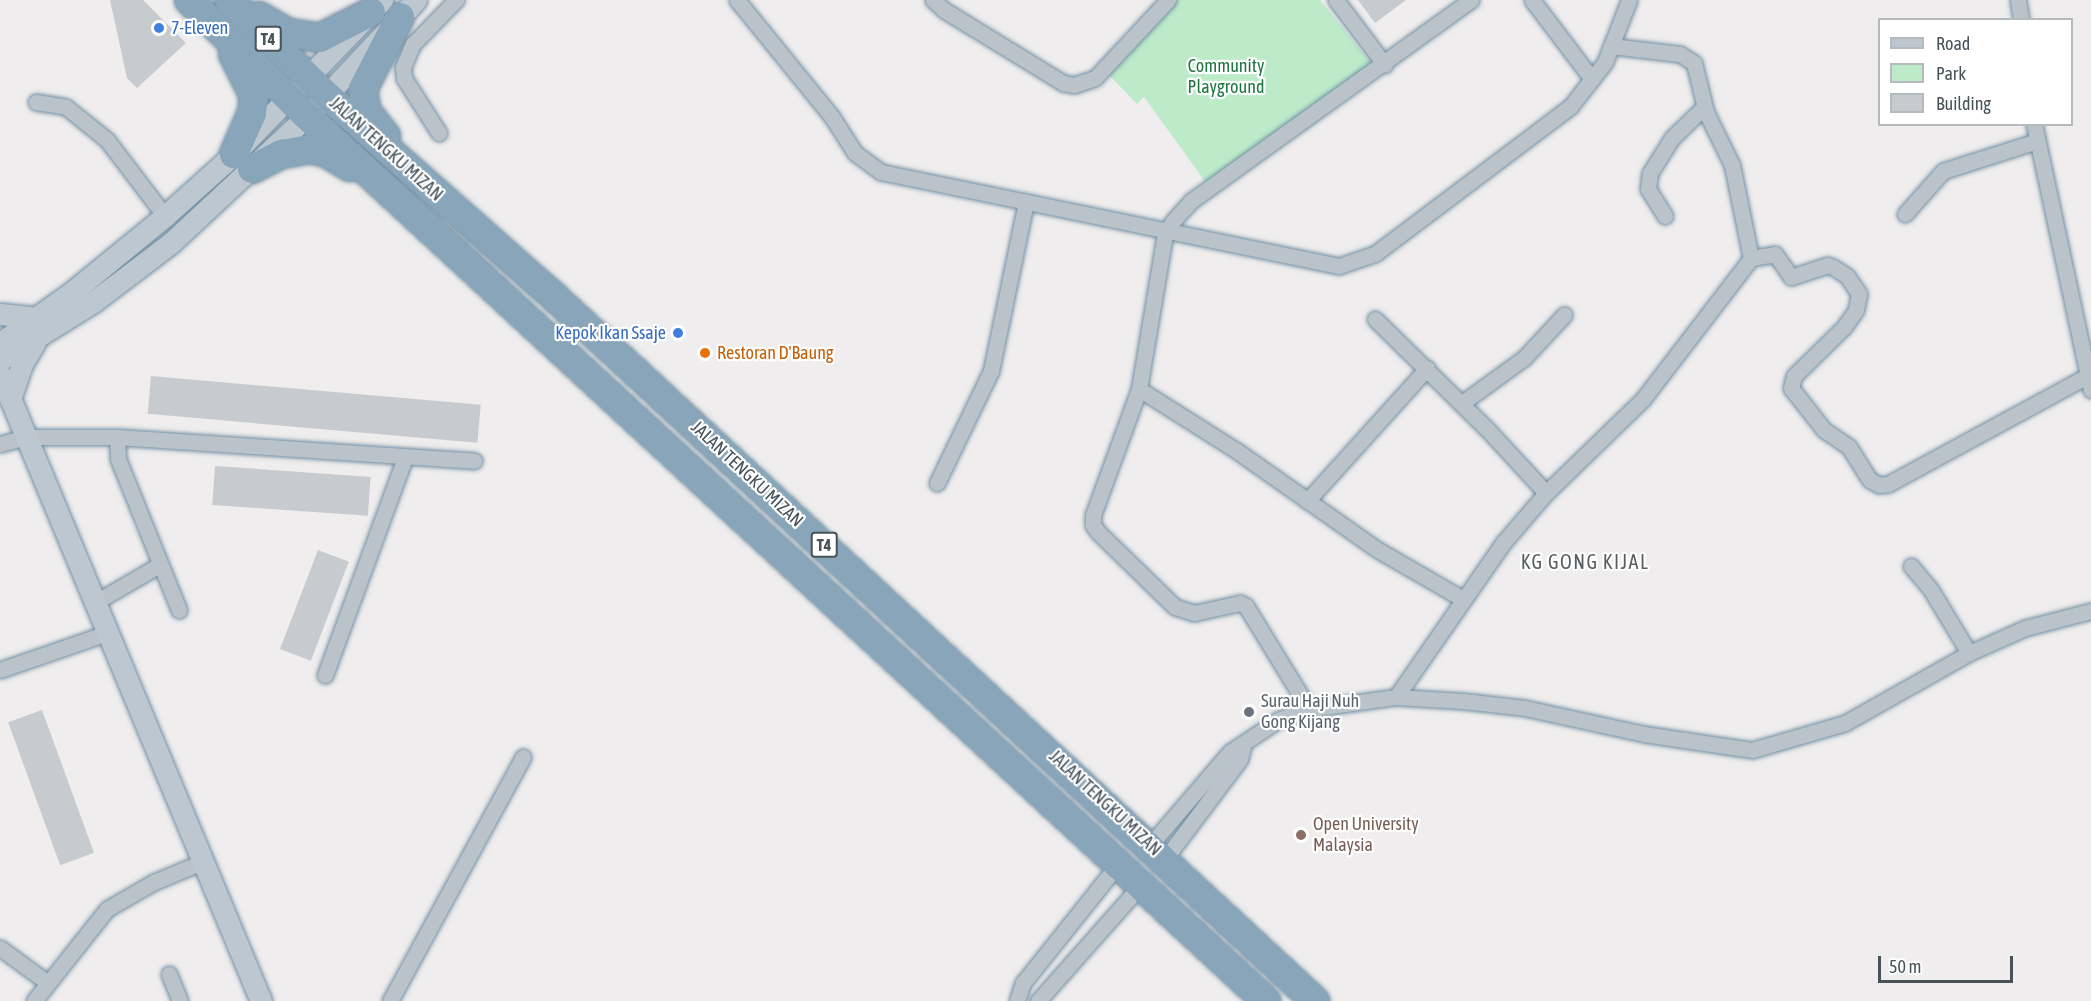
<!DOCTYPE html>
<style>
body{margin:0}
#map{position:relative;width:2091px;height:1001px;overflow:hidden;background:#efeded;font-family:"Asap Condensed",sans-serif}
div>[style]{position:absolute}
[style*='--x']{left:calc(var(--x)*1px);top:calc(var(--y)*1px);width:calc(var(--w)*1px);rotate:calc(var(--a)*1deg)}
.green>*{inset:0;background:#bdebca}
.building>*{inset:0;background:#c7cbcf;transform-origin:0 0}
.roads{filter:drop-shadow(0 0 2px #7390a4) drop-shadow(0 0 2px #7390a4)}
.street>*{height:15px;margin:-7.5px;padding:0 7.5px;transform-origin:7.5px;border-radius:7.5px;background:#b9c3c9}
.secondary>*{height:21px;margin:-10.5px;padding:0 10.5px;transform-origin:10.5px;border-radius:10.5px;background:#bcc7d0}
.highway>*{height:28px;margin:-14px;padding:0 14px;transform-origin:14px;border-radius:14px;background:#88a5b9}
.dots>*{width:16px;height:16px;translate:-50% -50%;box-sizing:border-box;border:3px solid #fff;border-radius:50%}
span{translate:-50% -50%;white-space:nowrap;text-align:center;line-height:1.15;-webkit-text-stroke:4.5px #fff;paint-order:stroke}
.shield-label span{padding:2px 4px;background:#fff;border:2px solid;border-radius:4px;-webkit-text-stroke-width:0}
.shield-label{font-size:16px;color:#475259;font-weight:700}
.shop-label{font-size:18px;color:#366cbe}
.left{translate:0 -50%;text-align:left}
.right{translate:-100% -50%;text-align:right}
.park-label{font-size:18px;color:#1d7540}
.street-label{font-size:18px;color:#475259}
.food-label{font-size:18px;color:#c56008}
.worship-label{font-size:18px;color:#5b616d}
.education-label{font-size:18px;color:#785e54}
.neighbourhood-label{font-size:20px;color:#5a5e61;letter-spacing:1.5px}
.legend{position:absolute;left:1878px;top:18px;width:195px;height:108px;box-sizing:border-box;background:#fff;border:2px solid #b5babd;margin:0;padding:8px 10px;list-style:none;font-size:18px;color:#475259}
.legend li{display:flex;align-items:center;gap:12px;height:30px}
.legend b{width:30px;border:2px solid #b5babd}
.scale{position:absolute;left:1878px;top:956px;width:135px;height:27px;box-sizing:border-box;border:3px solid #475259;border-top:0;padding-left:8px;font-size:18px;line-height:21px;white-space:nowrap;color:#475259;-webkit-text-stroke:4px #fff;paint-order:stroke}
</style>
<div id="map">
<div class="green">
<div style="clip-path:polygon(1176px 0,1320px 0,1375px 68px,1207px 184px,1144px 97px,1137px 104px,1108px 74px)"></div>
</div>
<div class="building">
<div style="clip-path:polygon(110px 0,143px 0,186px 43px,137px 88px,127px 78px)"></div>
<div style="clip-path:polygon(1358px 0,1406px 0,1375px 23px)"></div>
<div style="left:151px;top:376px;width:331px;height:38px;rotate:5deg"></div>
<div style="left:215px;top:466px;width:156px;height:39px;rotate:4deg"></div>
<div style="left:318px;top:550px;width:33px;height:106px;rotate:21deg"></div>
<div style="left:42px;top:710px;width:152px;height:36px;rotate:70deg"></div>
</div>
<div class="roads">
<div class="street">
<div style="--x:737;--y:0;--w:151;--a:50.9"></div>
<div style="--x:832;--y:117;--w:43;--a:57.4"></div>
<div style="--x:855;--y:153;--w:32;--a:36"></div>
<div style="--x:881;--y:172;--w:468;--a:11.6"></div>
<div style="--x:1339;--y:266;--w:39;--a:-19"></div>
<div style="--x:1376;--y:253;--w:243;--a:-37"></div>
<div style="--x:1570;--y:107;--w:57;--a:-52.1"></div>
<div style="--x:1605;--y:62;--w:66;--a:-68.8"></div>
<div style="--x:933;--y:0;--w:15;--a:42"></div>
<div style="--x:944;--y:10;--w:140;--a:31.5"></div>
<div style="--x:1063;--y:83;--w:11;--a:10"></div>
<div style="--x:1074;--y:85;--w:22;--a:-18"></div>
<div style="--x:1095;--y:78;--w:107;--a:-46.9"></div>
<div style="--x:1336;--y:0;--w:81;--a:53"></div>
<div style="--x:1532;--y:0;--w:99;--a:52.8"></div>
<div style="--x:2018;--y:0;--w:20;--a:81"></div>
<div style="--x:1611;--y:46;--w:69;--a:6.6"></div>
<div style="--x:1680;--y:54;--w:17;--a:33"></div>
<div style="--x:1694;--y:63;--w:50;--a:76.2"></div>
<div style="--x:1706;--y:112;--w:59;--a:63.9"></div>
<div style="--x:1732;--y:165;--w:95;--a:78.5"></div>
<div style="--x:36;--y:102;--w:30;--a:9"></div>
<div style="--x:66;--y:107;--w:53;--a:38.8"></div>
<div style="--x:107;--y:140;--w:96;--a:52.7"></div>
<div style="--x:2034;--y:124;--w:272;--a:77.9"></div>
<div style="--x:439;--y:133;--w:65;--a:-122.5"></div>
<div style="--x:404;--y:78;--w:11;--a:-95"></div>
<div style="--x:403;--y:67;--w:25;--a:-67"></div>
<div style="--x:413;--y:44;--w:62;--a:-45.7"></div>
<div style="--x:1905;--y:214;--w:57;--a:-48.5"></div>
<div style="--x:1943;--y:171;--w:99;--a:-17.7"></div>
<div style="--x:1665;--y:216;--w:32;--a:-122"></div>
<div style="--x:1648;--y:189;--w:16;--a:-83"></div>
<div style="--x:1650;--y:173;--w:41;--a:-57.8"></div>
<div style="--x:1672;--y:138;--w:45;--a:-44.1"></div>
<div style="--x:1375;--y:319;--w:157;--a:44.5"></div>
<div style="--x:1487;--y:429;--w:87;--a:47.3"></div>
<div style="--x:1139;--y:389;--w:116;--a:32.3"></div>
<div style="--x:1237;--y:451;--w:172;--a:35.1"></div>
<div style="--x:1378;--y:550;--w:96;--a:30"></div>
<div style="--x:1462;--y:403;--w:77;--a:-36"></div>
<div style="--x:1524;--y:358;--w:59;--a:-47.1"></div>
<div style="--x:117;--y:437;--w:22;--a:87"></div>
<div style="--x:118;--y:459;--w:163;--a:68"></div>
<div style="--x:0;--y:444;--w:27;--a:-15"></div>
<div style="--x:26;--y:437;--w:91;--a:0"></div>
<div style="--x:117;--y:437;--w:358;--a:3.8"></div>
<div style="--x:937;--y:483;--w:124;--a:-64.3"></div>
<div style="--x:991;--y:371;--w:173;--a:-78.3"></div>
<div style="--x:1307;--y:501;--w:179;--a:-47.9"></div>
<div style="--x:1911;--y:566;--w:31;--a:50"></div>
<div style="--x:1931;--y:590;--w:74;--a:58.9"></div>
<div style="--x:94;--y:603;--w:75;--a:-30.3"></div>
<div style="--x:0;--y:670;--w:113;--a:-19.1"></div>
<div style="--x:325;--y:675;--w:232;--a:-69.8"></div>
<div style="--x:1396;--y:697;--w:188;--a:-55.2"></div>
<div style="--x:1503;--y:543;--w:66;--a:-49.3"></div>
<div style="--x:1546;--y:493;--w:135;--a:-44.1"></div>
<div style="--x:1643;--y:399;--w:178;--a:-52.5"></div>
<div style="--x:1751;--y:258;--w:24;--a:-9"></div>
<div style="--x:1775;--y:254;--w:28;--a:55"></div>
<div style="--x:1791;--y:277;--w:38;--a:-18"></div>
<div style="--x:1827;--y:265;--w:6;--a:18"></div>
<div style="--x:1833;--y:267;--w:17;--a:33"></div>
<div style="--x:1847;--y:276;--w:22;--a:56"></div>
<div style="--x:1859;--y:294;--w:16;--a:101"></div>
<div style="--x:1856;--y:310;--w:19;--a:125"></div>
<div style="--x:1845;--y:326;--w:71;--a:135.6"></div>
<div style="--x:1794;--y:376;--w:12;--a:104"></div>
<div style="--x:1791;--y:388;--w:53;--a:51.8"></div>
<div style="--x:1824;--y:430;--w:30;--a:34"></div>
<div style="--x:1849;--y:447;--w:39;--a:58"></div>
<div style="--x:1870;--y:480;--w:10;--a:29"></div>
<div style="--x:1879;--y:485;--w:9;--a:-6"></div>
<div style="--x:1888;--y:484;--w:226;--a:-28.5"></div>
<div style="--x:1309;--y:709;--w:121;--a:-121.5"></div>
<div style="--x:1246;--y:606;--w:7;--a:-153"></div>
<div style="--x:1240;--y:603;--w:47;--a:167.7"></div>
<div style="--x:1194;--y:613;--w:20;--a:-162"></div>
<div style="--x:1175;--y:607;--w:107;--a:-135.8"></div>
<div style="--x:1098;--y:532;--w:9;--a:-126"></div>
<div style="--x:1093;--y:525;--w:10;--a:-90"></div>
<div style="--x:1093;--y:515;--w:134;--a:-69.9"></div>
<div style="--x:1139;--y:389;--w:158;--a:-80.5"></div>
<div style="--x:1165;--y:233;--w:14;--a:-56"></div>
<div style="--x:1173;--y:221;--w:27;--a:-48"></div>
<div style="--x:1191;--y:201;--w:345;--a:-35.7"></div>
<div style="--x:1150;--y:845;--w:123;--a:-49.3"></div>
<div style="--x:1230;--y:752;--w:58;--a:-33.7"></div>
<div style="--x:1278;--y:720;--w:33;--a:-20"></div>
<div style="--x:1309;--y:709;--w:88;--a:-7.9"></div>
<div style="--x:1396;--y:697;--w:67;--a:3.4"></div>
<div style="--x:1463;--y:701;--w:62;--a:6.4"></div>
<div style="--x:1525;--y:708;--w:122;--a:12.3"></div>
<div style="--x:1644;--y:734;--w:109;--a:8.4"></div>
<div style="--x:1752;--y:750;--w:97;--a:-16.2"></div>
<div style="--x:1845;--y:723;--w:142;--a:-29.4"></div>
<div style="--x:1969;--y:653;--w:61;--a:-24.1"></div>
<div style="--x:2025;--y:628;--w:68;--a:-14.4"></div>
<div style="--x:1165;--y:859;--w:125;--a:-53.1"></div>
<div style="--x:1240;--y:759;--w:12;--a:-76"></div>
<div style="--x:0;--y:948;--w:59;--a:36.1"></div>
<div style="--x:169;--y:974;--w:29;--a:68"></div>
<div style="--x:34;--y:1001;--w:117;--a:-51.6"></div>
<div style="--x:107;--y:909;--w:54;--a:-29.9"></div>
<div style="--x:154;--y:882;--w:52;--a:-22.6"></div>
<div style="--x:390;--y:1001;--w:278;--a:-61.4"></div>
<div style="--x:1017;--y:1001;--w:19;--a:-72"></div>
<div style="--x:1023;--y:983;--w:152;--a:-51.4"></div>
<div style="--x:1038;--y:1001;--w:155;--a:-48.4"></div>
</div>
<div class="secondary">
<div style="--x:0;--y:314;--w:36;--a:6"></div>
<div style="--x:0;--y:343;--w:87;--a:-35.2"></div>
<div style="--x:71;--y:293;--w:122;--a:-39.3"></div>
<div style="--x:165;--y:216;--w:93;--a:-41.9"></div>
<div style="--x:234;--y:154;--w:214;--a:-46.1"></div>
<div style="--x:0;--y:360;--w:110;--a:-31.9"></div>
<div style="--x:93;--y:302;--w:99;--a:-37.2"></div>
<div style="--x:172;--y:242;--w:185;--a:-43"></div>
<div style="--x:307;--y:116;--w:159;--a:-46.8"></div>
<div style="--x:0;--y:374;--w:679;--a:67.4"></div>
<div style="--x:10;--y:399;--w:37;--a:-71"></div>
<div style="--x:22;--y:364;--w:26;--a:-59"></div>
</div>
<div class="highway">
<div style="--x:189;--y:0;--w:165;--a:44.5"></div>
<div style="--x:307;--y:116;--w:1305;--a:42.7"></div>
<div style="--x:229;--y:0;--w:136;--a:44.4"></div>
<div style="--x:326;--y:95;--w:298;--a:41.5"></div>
<div style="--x:549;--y:292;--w:1044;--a:42.79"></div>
<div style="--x:259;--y:16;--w:34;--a:30"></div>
<div style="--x:289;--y:33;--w:31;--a:9"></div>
<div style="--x:320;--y:38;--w:57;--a:-27"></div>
<div style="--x:233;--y:54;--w:47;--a:63.4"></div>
<div style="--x:254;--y:96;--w:17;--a:97"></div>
<div style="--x:252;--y:113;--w:45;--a:113.7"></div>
<div style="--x:386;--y:136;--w:33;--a:-128"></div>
<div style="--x:366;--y:110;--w:21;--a:-98"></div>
<div style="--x:363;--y:89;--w:81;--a:-62.8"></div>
<div style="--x:252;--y:169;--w:34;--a:-27"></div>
<div style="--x:282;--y:154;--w:27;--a:-10"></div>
<div style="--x:309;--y:149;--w:16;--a:11"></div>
<div style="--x:325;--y:152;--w:29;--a:31"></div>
</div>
</div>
<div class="dots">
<div style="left:159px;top:28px;background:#3f7fe0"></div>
<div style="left:678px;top:333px;background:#3f7fe0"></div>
<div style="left:705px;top:353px;background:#e8710a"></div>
<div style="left:1249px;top:712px;background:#6b7280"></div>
<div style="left:1301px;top:835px;background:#8d6e63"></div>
</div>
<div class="shield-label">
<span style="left:268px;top:39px">T4</span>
<span style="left:824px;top:545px">T4</span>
</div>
<div class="shop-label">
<span class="left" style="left:171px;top:28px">7-Eleven</span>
<span class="right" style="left:666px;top:333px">Kepok Ikan Ssaje</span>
</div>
<div class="park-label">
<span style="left:1226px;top:77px">Community<br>Playground</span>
</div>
<div class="street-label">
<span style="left:386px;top:149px;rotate:42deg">JALAN TENGKU MIZAN</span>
<span style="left:747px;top:474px;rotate:43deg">JALAN TENGKU MIZAN</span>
<span style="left:1105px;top:803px;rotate:43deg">JALAN TENGKU MIZAN</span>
</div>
<div class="food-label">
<span class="left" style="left:717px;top:353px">Restoran D'Baung</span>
</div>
<div class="worship-label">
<span class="left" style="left:1261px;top:712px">Surau Haji Nuh<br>Gong Kijang</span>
</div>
<div class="education-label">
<span class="left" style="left:1313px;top:835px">Open University<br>Malaysia</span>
</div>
<div class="neighbourhood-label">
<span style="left:1585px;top:561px">KG GONG KIJAL</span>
</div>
<ul class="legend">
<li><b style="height:8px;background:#bcc7d0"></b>Road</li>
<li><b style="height:16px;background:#bdebca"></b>Park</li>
<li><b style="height:16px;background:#c7cbcf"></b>Building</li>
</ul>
<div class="scale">50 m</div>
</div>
